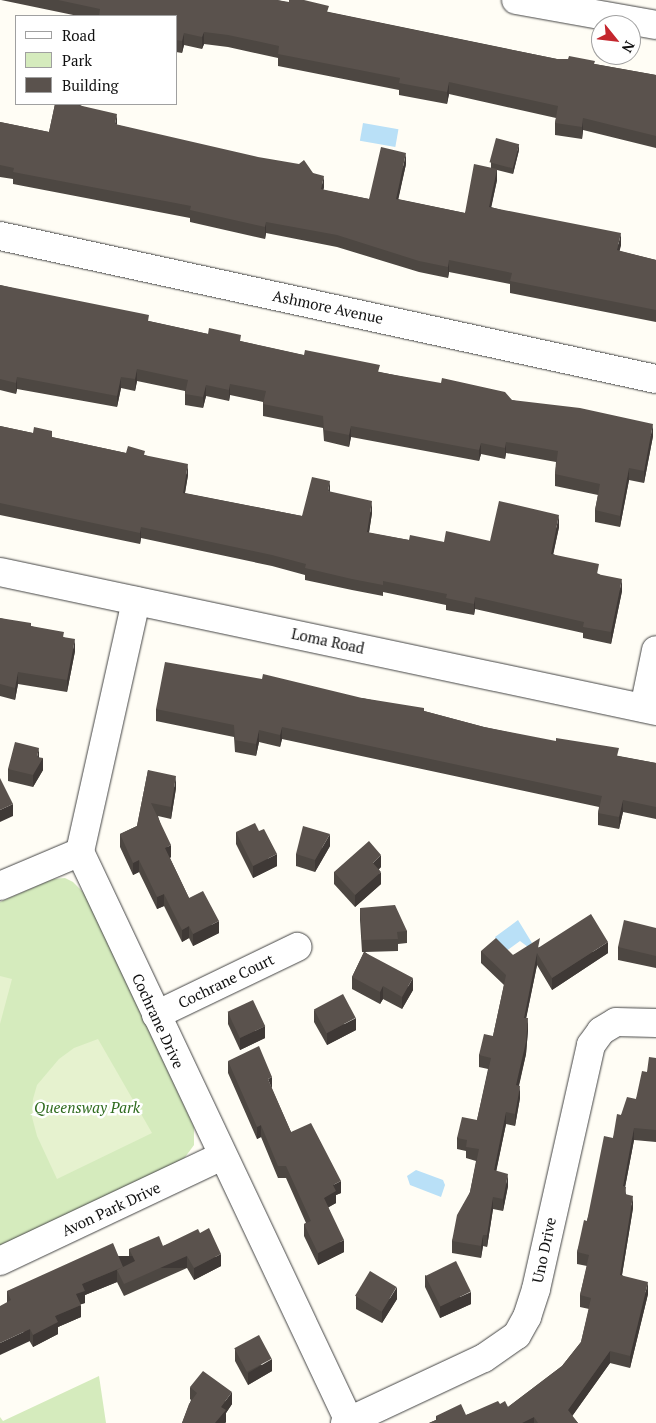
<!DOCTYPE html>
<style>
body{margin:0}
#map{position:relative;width:656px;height:1423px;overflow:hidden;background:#fffdf5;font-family:"PT Serif",serif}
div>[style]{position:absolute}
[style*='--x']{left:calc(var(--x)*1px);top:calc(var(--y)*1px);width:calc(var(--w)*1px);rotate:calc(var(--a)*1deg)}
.green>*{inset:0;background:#d5ebbd}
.pitch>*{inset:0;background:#e6f2cf}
.water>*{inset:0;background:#b9e0f7;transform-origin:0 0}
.roads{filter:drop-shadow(0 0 1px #444) drop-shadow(0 0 1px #444)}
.minor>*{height:28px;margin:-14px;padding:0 14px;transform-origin:14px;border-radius:14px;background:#fff}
.wall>*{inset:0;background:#4d4742}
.shaded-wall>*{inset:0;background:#3f3936;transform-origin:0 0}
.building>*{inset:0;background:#5a524d;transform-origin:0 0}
span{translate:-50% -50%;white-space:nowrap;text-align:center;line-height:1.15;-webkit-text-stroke:5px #fff;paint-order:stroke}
.street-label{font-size:15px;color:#111}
.park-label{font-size:15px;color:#2f6b1f;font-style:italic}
.legend{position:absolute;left:15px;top:15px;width:162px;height:90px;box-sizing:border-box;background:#fff;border:1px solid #a0a0a0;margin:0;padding:6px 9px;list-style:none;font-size:15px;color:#111}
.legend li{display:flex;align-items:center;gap:10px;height:25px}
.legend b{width:25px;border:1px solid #a0a0a0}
.north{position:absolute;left:591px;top:15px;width:50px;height:50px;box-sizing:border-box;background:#fff;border:1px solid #a0a0a0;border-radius:50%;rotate:119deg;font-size:14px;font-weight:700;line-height:20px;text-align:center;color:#111}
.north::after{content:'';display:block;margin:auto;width:18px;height:22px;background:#c4262e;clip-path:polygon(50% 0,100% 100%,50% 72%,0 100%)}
</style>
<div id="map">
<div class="green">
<div style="clip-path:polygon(65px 878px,73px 882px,84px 893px,194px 1127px,194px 1145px,183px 1160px,0 1247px,0 902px,53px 879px)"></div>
<div style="clip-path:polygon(99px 1376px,106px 1423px,0 1423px,0 1417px,3px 1421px)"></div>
</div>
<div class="pitch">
<div style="clip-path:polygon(0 976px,12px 979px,0 1024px)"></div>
<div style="clip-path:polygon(98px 1039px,152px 1133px,57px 1179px,37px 1136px,32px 1117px,33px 1099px,37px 1085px,59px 1059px,74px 1048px)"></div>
</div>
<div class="water">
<div style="left:363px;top:123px;width:36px;height:18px;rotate:10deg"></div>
<div style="clip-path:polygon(518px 920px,532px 943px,528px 947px,520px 941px,505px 952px,495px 937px)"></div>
<div style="clip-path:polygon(416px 1170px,443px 1180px,445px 1185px,441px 1197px,410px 1185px,407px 1176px)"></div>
</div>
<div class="roads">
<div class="minor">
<div style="--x:516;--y:0;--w:142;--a:10.1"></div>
<div style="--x:0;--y:236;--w:671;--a:12.3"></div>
<div style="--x:0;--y:572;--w:671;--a:11.96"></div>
<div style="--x:136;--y:601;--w:257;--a:102.6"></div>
<div style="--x:80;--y:852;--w:629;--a:64.7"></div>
<div style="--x:644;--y:708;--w:59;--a:-78.3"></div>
<div style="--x:0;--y:886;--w:87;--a:-23"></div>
<div style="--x:156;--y:1015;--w:157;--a:-25.7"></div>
<div style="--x:0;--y:1261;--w:246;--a:-25.3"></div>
<div style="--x:345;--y:1423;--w:153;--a:-25.1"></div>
<div style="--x:484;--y:1358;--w:40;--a:-34.9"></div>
<div style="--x:517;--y:1335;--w:21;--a:-61"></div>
<div style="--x:527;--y:1317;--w:29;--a:-72"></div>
<div style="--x:536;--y:1289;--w:250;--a:-77.3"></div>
<div style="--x:591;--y:1045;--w:17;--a:-54"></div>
<div style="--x:601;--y:1031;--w:17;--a:-31"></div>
<div style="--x:616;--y:1022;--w:40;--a:1.4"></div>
</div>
</div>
<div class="wall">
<div style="clip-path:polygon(1px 0,277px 0,329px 12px,557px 59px,595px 64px,656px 75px,656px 148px,583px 130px,582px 139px,555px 135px,555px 123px,556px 118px,449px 94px,447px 104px,399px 95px,399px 90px,278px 66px,278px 58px,228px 47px,204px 44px,202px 49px,184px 45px,182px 53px,176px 52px,176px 16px,78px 16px)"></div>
<div style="clip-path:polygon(55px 104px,80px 104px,80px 105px,117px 125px,313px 173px,324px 187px,323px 190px,369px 199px,406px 164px,398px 199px,465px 213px,491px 168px,491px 162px,519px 150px,513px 174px,497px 170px,497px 180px,491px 207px,621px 245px,619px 251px,656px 260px,656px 322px,510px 293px,510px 284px,449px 272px,448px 278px,419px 272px,337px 247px,266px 233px,265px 239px,190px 222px,190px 218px,13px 184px,13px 179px,0 177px,0 122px,49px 132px)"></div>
<div style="clip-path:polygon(0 285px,149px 321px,380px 372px,512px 400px,653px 436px,644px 483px,629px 480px,620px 527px,595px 522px,595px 510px,598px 495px,555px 486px,555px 474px,556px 462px,506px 453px,505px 459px,481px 454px,479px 461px,351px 437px,349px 447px,324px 441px,323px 428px,263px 416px,263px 402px,230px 395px,229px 401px,206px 396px,203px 408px,185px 405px,185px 391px,137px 381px,135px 391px,121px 388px,117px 407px,17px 389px,16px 394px,0 390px)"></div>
<div style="clip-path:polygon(0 426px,126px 453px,145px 455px,188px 475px,185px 493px,302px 516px,330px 492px,372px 513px,369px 533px,409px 540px,444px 542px,490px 541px,559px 527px,553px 554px,599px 574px,622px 591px,611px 644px,583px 638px,583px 633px,475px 609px,474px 615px,446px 610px,446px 605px,383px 592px,383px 596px,352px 590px,305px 580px,305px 575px,272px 566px,141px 538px,140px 544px,0 515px)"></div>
<div style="clip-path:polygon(0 618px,31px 626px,64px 637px,75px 651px,67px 692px,18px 684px,15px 700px,0 696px)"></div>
<div style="clip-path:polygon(362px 698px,424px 711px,484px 727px,619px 756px,656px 763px,656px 819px,623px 812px,619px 829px,598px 825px,598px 813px,599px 807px,282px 739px,280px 747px,259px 742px,256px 756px,235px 752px,234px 737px,156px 721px,156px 709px)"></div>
<div style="clip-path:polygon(39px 757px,43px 770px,33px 787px,8px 781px,8px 769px)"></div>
<div style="clip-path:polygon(148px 770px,176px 788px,171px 819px,158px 816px,171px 857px,170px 858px,189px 898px,219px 933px,193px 946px,189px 938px,182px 942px,164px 906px,157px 909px,139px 872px,133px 875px,120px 847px,120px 834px,137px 826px)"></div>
<div style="clip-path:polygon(236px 832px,277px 866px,253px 878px,236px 844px)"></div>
<div style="clip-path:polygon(330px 846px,315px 872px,296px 866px,296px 854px)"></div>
<div style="clip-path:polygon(381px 867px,379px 869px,381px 884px,355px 907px,334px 884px,334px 872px)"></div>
<div style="clip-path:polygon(360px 908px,407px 931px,407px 943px,398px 944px,398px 951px,365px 952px,413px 990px,402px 1009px,383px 999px,380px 1004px,352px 989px,352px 977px,364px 952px,362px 952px,360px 920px)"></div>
<div style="clip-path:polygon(656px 928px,656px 968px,618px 960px,618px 947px)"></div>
<div style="clip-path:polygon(540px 947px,608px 953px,552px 990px,537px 965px,526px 1018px,528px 1030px,526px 1054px,519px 1086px,520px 1098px,515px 1126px,506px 1124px,496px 1171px,508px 1186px,503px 1211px,493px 1209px,487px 1247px,483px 1246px,481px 1258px,452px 1253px,452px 1241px,470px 1192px,476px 1161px,466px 1158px,466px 1151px,457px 1149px,457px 1138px,477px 1120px,488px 1069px,479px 1067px,479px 1055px,493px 1036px,504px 985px,481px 963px,481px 951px,513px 955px)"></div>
<div style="clip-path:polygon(314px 1010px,356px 1030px,327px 1045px,314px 1022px)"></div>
<div style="clip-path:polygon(228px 1012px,265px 1038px,240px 1050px,228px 1024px)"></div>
<div style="clip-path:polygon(656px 1058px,656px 1142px,634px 1140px,625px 1187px,626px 1194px,633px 1208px,622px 1275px,648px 1294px,630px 1368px,610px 1363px,572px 1416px,578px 1423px,429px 1423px,436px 1420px,436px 1416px,466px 1415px,500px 1404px,508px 1407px,562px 1366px,581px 1342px,589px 1309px,580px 1307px,580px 1295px,587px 1266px,577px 1264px,577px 1252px,613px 1138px,621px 1115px,636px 1099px,647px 1072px)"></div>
<div style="clip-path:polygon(228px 1061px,272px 1089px,291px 1132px,341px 1193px,336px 1195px,336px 1203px,328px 1207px,344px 1252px,318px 1265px,304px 1236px,304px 1224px,306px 1223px,286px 1178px,278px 1178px,261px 1137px,257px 1139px,228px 1073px)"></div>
<div style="clip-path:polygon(200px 1233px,221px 1266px,194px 1280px,187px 1268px,124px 1296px,117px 1282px,85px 1295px,85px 1303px,80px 1304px,81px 1317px,58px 1327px,58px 1334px,33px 1347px,7px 1302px,7px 1291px,123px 1267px,130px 1263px,129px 1261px,129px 1249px,163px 1246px)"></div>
<div style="clip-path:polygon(425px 1275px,471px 1304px,440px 1318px,425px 1287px)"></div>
<div style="clip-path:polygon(356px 1296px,397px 1299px,382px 1323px,356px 1309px)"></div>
<div style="clip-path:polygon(235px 1349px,272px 1371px,248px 1385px,235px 1361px)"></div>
<div style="clip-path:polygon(190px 1387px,232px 1404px,226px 1413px,226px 1422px,225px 1423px,182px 1423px,191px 1400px,190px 1399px)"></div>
</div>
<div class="shaded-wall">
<div style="clip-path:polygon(204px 32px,204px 44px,202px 49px,202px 37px)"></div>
<div style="clip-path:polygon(184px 33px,184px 45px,182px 53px,182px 41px)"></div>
<div style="clip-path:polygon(449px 82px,449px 94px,447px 104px,447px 92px)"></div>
<div style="clip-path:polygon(117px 114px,117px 125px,115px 124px)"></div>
<div style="clip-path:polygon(583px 118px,583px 130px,582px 139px,582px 127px)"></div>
<div style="clip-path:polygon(519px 144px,519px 150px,513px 174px,513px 167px)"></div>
<div style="clip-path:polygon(406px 153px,406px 164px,396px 210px,396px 199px)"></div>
<div style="clip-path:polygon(497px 169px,497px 180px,489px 218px,489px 207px)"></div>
<div style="clip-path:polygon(324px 176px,324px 187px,321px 201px,321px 189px)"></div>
<div style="clip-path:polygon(266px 222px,266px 233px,265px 239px,265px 227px)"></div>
<div style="clip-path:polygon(621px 233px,621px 245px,617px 262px,617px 250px)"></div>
<div style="clip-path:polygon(449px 260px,449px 272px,448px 278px,448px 267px)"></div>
<div style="clip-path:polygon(137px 369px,137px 381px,135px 391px,135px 379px)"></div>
<div style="clip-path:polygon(17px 377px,17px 389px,16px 394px,16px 383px)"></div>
<div style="clip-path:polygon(121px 377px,121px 388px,117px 407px,117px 396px)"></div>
<div style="clip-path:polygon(230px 384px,230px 395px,229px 401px,229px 390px)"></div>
<div style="clip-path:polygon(206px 385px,206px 396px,203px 408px,203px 397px)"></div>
<div style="clip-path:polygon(653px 424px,653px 436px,644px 483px,644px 471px)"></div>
<div style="clip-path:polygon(351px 426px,351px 437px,349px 447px,349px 435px)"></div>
<div style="clip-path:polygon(506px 442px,506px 453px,505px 459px,505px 448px)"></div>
<div style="clip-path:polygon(481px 443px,481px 454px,479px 461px,479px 450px)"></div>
<div style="clip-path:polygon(188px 464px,188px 475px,183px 504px,183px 493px)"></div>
<div style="clip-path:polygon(629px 468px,629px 480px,620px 527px,620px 516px)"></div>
<div style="clip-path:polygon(330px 481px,330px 493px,328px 491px)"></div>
<div style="clip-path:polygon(372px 501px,372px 513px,367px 544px,367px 532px)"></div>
<div style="clip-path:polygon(559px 515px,559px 527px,551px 565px,551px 554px)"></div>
<div style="clip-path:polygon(141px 527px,141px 538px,140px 544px,140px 533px)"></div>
<div style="clip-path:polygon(622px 579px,622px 591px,611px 644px,611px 632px)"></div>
<div style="clip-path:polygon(475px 597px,475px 609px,474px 615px,474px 604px)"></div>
<div style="clip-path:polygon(75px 639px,75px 651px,67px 692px,67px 680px)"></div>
<div style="clip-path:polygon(18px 672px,18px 684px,15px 700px,15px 688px)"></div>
<div style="clip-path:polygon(282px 727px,282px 739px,280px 747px,280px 735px)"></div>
<div style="clip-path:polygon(259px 730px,259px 742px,256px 756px,256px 744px)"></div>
<div style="clip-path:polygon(39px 748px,39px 760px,43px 758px,43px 770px,33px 787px,33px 775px)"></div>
<div style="clip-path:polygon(176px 776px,176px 788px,171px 819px,171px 807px)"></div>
<div style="clip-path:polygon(623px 800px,623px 812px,619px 829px,619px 817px)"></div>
<div style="clip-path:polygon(13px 804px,13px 816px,0 822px,0 810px)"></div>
<div style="clip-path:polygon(330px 834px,330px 846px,315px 872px,315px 860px)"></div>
<div style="clip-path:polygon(171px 845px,171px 857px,165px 860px,165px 848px)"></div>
<div style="clip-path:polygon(277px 854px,277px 866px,253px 878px,253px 866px)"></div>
<div style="clip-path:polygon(381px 855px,381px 867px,373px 875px,373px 863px)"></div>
<div style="clip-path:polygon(139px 860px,139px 872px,133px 875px,133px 863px)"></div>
<div style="clip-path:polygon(381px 872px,381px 884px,355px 907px,355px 895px)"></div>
<div style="clip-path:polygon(164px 894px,164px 906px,157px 909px,157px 897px)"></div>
<div style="clip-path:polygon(219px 921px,219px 933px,193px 946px,193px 934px)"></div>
<div style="clip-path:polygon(189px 926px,189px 938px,182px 942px,182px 930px)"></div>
<div style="clip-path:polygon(608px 942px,608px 953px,552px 990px,552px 978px)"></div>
<div style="clip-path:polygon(537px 953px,537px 965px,524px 1029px,524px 1018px)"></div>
<div style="clip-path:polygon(413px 978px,413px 990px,402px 1009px,402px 997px)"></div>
<div style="clip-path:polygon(383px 986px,383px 999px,380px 1004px,380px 992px)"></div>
<div style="clip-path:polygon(356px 1018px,356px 1030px,327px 1045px,327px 1033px)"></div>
<div style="clip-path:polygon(528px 1018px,528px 1030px,526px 1054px,516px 1097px,516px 1085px)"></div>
<div style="clip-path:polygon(265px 1026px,265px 1038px,240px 1050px,240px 1038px)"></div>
<div style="clip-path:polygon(272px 1077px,272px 1089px,268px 1079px)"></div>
<div style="clip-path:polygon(520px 1086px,520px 1098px,515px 1126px,515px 1114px)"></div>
<div style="clip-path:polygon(506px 1112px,506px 1124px,494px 1182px,494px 1170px)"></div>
<div style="clip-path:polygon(261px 1125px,261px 1137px,257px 1139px,257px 1127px)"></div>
<div style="clip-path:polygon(634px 1128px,634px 1140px,623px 1198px,623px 1186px)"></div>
<div style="clip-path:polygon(508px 1174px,508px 1186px,503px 1211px,503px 1199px)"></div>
<div style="clip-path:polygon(341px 1181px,341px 1193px,336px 1195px,336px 1203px,324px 1210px,324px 1198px,333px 1185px)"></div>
<div style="clip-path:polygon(633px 1196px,633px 1208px,620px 1287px,620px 1275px)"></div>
<div style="clip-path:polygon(493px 1197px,493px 1209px,487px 1247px,487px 1235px)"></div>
<div style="clip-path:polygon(483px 1235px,483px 1246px,481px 1258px,481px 1246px)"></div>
<div style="clip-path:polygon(344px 1240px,344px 1252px,318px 1265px,318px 1253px)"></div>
<div style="clip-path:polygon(221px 1254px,221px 1266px,194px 1280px,194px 1268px)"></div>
<div style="left:187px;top:1256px;width:12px;height:69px;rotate:90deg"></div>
<div style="clip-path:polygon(123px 1267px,117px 1270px,117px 1282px,85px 1295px,85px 1303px,76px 1306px,76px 1294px,82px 1284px)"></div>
<div style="clip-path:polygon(648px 1282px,648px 1294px,630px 1368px,630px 1356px)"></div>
<div style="clip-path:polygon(397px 1287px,397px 1299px,382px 1323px,382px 1311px)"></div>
<div style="clip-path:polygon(471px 1292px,471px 1304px,440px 1318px,440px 1306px)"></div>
<div style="clip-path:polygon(81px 1305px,81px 1317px,58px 1327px,58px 1334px,33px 1347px,33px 1335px,55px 1316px)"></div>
<div style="clip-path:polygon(30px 1329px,30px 1341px,0 1355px,0 1343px)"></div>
<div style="clip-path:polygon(610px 1351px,610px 1363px,568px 1422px,568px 1410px)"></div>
<div style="clip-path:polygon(272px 1359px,272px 1371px,248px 1385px,248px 1373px)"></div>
<div style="clip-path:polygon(232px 1392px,232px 1404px,226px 1413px,226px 1422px,225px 1423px,215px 1423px,221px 1407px)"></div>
<div style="clip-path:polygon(534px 1417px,534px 1423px,522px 1423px)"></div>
</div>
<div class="building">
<div style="clip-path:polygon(58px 0,277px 0,289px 2px,289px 0,304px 0,329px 6px,327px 12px,557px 59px,568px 59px,569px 56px,595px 61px,594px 64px,656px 75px,656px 136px,583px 118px,582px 127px,555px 123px,558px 106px,449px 82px,447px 92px,399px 83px,400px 78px,278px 54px,279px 46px,228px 35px,204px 32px,202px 37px,184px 33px,182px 41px,176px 40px,176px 16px,99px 16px,100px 9px)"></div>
<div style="clip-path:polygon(55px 104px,78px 104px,78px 105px,117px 114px,115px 124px,258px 157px,299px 164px,304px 160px,313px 173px,324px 176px,321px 189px,369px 199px,381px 147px,406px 153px,396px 199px,465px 213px,474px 164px,497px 169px,489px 207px,621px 233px,617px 250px,656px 260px,656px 310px,510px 281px,512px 273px,449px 260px,448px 267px,419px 261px,337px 235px,266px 222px,265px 227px,190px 210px,191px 206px,13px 172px,14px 168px,0 165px,0 122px,49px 132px)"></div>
<div style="left:496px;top:138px;width:24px;height:25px;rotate:15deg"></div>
<div style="clip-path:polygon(0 285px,149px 315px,148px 321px,208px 334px,209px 328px,241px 335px,240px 341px,304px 355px,305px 350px,380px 365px,378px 372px,441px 383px,442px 378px,505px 392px,512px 400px,580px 408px,653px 424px,644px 471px,629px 468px,620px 516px,595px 510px,600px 484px,555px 474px,558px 451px,506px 442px,505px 448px,481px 443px,479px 450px,351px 426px,349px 435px,324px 430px,323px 416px,263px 404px,266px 391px,230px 384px,229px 390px,206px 385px,203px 397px,185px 394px,188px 380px,137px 369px,135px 379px,121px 377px,117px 396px,17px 377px,16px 383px,0 379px)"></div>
<div style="clip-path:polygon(0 426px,33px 433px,34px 427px,52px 431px,52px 437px,126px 453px,128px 446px,145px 451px,144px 455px,188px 464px,183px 493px,302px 516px,312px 477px,330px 481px,328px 491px,372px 501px,367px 532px,409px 540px,410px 535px,444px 542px,446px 531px,490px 541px,499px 501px,559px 515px,551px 554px,599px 564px,597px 574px,622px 579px,611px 632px,583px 627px,584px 622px,475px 597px,474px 604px,446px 598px,447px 594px,383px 581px,383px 585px,352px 579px,305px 568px,306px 564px,272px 555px,141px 527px,140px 533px,0 503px)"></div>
<div style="clip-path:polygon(0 618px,31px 623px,31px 626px,64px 632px,63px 637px,75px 639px,67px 680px,18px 672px,15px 688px,0 684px)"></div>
<div style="clip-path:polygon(165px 662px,262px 679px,263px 674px,362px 698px,424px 708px,424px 711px,484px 727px,556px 741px,556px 738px,619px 748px,617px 756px,656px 763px,656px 807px,623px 800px,619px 817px,598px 813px,602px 796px,282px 727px,280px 735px,259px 730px,256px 744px,235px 740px,234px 725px,156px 709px)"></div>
<div style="clip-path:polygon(15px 742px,39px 748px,37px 757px,43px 758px,33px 775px,8px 769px)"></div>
<div style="clip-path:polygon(148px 770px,176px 776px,171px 807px,151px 803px,171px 845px,165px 848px,189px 898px,203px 891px,219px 921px,193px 934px,189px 926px,182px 930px,164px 894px,157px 897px,139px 860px,133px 863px,120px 834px,137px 826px)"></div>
<div style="clip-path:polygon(0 778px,13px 804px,0 810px)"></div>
<div style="clip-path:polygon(255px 823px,259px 831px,264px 829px,277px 854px,253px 866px,236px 832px)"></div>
<div style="clip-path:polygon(303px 826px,330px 834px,315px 860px,296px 854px)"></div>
<div style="clip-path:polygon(369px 841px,381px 855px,373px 863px,381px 872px,355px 895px,334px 872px)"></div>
<div style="clip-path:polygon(395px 905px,407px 931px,397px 932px,398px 939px,362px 940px,360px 908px)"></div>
<div style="clip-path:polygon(591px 914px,608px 942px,552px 978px,537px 953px,524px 1018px,528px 1018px,526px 1042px,516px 1085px,520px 1086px,515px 1114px,506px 1112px,494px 1170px,508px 1174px,503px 1199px,493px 1197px,487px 1235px,483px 1235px,481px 1246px,452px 1241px,457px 1215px,470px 1192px,479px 1149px,466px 1147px,467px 1140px,457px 1138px,462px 1117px,477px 1120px,491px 1058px,479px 1055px,484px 1034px,493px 1036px,506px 975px,481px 951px,496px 938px,513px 955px,540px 938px,538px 948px)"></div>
<div style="clip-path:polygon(624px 920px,656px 928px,656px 956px,618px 947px)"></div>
<div style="clip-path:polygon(364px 952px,413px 978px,402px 997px,383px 986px,380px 992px,352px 977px)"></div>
<div style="left:343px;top:994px;width:27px;height:33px;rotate:62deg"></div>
<div style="left:253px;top:1000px;width:29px;height:28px;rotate:65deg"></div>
<div style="clip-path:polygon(259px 1046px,272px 1077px,268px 1079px,291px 1132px,311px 1123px,341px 1181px,333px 1185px,336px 1191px,324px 1198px,344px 1240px,318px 1253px,304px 1224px,311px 1221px,286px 1166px,278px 1166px,261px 1125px,257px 1127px,228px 1061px)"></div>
<div style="clip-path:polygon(649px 1057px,656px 1058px,656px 1130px,634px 1128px,623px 1186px,626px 1187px,625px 1194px,633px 1196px,620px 1275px,648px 1282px,630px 1356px,610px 1351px,568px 1410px,578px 1423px,538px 1423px,534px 1417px,522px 1423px,429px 1423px,438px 1419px,436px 1416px,461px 1404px,466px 1415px,498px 1401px,500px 1404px,505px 1401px,508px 1407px,562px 1366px,581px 1342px,591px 1298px,580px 1295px,589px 1255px,577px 1252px,584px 1220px,587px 1221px,604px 1136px,613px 1138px,617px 1114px,621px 1115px,627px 1097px,636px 1099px,642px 1071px,647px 1072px)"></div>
<div style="clip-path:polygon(209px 1228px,221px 1254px,194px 1268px,187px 1256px,124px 1284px,117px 1270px,123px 1267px,82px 1284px,85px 1291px,76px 1294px,81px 1305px,55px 1316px,58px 1322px,33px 1335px,30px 1329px,0 1343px,0 1306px,11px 1300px,7px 1291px,113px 1243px,123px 1267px,135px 1261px,129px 1249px,159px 1236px,163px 1246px,198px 1229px,200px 1233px)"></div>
<div style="left:456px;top:1261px;width:34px;height:34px;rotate:64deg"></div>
<div style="left:370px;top:1271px;width:31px;height:29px;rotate:31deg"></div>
<div style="left:259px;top:1335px;width:27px;height:28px;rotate:62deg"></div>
<div style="clip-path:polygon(203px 1371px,232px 1392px,221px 1407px,226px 1410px,215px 1423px,182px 1423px,189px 1404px,197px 1393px,190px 1387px)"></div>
</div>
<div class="street-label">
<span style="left:328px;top:307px;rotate:12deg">Ashmore Avenue</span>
<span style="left:328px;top:641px;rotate:12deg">Loma Road</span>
<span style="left:226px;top:981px;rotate:-26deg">Cochrane Court</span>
<span style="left:158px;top:1021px;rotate:65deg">Cochrane Drive</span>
<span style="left:111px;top:1209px;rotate:-25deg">Avon Park Drive</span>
<span style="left:544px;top:1250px;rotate:-78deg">Uno Drive</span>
</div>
<div class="park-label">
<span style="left:87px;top:1108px">Queensway Park</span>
</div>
<ul class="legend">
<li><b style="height:6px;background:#fff"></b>Road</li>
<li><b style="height:14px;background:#d5ebbd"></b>Park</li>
<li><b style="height:14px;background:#5a524d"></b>Building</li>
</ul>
<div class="north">N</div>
</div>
